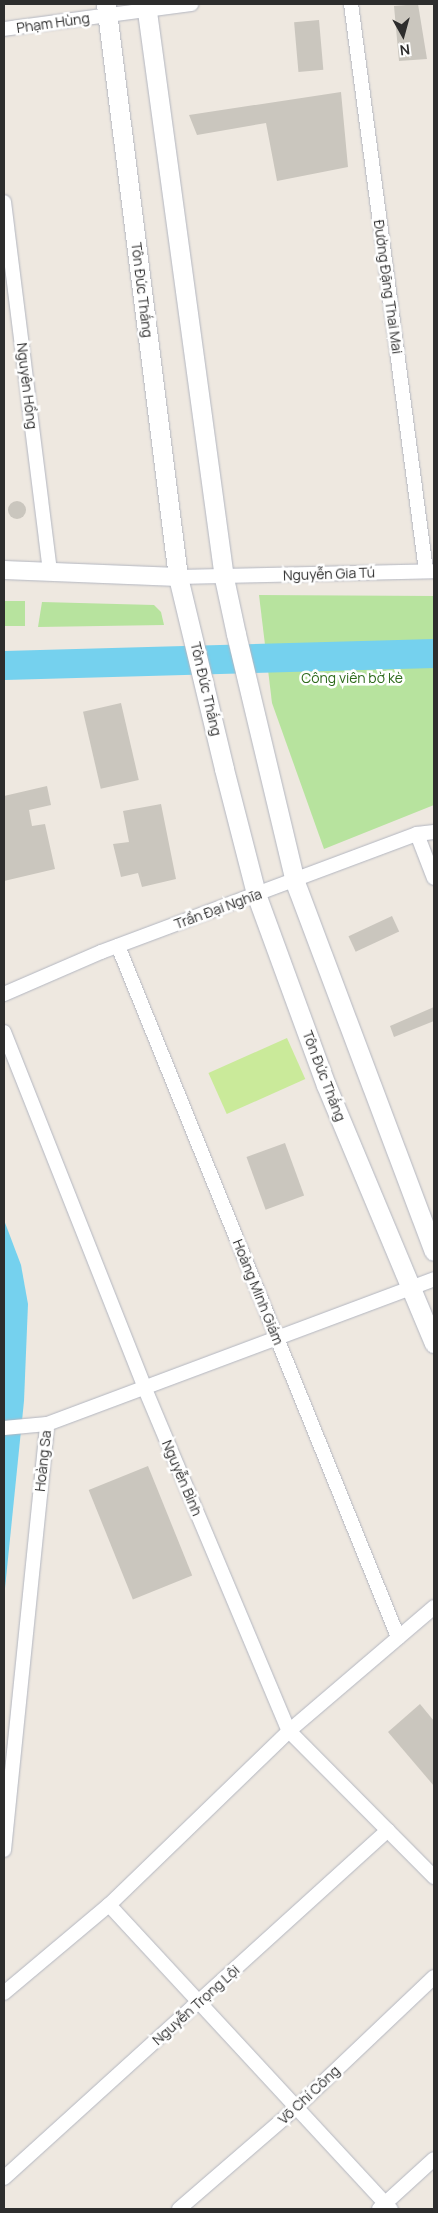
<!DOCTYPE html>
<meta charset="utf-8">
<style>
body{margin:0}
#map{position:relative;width:438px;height:2213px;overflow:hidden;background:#eee8e0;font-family:Manrope,sans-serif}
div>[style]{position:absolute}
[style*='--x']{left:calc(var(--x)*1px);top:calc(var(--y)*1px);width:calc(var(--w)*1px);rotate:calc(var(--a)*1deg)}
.green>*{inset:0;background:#b7e39e;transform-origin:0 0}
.pitch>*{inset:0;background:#caea9a;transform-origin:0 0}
.water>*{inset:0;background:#75d1ee}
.river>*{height:29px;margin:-14.5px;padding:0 14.5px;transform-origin:14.5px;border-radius:14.5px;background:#75d1ee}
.building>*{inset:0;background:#cac6be;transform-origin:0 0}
.round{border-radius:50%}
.roads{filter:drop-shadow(0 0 1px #b3b6c0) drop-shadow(0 0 1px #b3b6c0)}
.minor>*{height:14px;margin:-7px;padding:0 7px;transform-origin:7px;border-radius:7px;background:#fff}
.tertiary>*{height:18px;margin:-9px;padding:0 9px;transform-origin:9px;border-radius:9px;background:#fff}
.secondary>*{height:19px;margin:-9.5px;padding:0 9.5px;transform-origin:9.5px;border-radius:9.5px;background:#fff}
span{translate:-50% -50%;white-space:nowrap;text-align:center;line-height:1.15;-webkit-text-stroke:5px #fff;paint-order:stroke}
.street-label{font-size:14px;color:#2d2d2d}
.park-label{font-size:14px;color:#2e6b1c}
.frame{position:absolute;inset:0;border:5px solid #2d2d2d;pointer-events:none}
.north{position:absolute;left:378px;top:10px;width:50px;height:50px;-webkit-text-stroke:4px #fff;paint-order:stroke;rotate:173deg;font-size:14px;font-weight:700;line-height:20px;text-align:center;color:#2d2d2d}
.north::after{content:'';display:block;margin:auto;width:18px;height:22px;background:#2d2d2d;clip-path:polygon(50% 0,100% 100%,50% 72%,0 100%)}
</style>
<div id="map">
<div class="green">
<div style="clip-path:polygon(259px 595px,434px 596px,434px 805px,324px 849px,272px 703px)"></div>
<div style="left:4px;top:601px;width:21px;height:25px"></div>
<div style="clip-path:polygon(42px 602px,154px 605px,161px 612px,164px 625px,38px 627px)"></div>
</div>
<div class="pitch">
<div style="left:287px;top:1038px;width:45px;height:86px;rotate:66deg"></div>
</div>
<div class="water">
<div style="clip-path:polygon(4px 1220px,21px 1265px,28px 1304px,24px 1401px,4px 1598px)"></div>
</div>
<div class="river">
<div style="--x:4;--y:665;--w:430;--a:-1.6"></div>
</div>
<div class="building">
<div style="clip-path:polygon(418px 4px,427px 59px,399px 61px,394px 6px)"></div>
<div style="left:319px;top:20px;width:50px;height:25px;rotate:85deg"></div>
<div style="clip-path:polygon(341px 92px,348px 167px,277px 181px,266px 123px,197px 135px,189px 115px)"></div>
<div class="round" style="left:8px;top:501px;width:18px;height:18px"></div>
<div style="left:121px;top:703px;width:79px;height:39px;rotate:77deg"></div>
<div style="clip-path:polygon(47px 786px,51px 805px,29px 810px,32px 826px,45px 824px,55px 869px,4px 881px,4px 796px)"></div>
<div style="clip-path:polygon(161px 804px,176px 879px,142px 887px,138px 873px,121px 877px,113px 844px,129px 842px,123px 811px)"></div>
<div style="left:392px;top:916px;width:17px;height:48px;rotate:65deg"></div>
<div style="clip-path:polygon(434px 1007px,434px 1021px,394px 1037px,390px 1026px)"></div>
<div style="left:285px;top:1143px;width:56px;height:41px;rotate:70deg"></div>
<div style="left:148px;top:1466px;width:118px;height:64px;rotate:68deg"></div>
<div style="clip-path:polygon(420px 1704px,434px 1721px,434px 1786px,388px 1732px)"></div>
</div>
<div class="roads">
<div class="minor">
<div style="--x:351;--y:4;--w:572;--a:82.46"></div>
<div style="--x:4;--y:29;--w:189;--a:-7.6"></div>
<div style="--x:4;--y:202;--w:371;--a:82.9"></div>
<div style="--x:178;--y:577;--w:256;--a:-1.3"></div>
<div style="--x:417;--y:834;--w:47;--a:68.9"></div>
<div style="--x:118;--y:946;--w:746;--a:67.94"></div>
<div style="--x:4;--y:994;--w:106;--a:-23.4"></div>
<div style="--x:101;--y:952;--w:337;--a:-20.5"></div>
<div style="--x:417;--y:834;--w:17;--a:-7"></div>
<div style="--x:4;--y:1032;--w:384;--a:68.4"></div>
<div style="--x:145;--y:1389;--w:371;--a:67.2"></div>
<div style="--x:289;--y:1731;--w:206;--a:45.2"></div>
<div style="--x:4;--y:1428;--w:43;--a:-5.3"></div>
<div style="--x:4;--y:1850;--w:428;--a:-84.2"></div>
<div style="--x:47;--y:1424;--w:413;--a:-20.5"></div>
<div style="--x:109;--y:1905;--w:415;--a:47.2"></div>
<div style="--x:4;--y:1993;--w:137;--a:-40"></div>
<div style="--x:109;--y:1905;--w:250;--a:-44"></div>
<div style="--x:289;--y:1731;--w:191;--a:-40.5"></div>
<div style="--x:4;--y:2178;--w:518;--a:-42.18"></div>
<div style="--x:179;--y:2209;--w:156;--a:-40.8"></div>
<div style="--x:297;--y:2107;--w:189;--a:-43.5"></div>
<div style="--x:379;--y:2209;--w:74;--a:-42.3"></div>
</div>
<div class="tertiary">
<div style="--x:4;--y:570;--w:174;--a:2.3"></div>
</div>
<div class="secondary">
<div style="--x:106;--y:4;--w:578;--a:82.84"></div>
<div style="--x:178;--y:577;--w:197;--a:76.5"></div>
<div style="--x:224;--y:769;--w:129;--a:75.6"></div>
<div style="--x:256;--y:894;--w:203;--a:69.9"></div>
<div style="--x:326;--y:1085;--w:280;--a:67.3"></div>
<div style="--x:146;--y:4;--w:579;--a:82.26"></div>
<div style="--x:224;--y:578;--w:57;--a:77.9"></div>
<div style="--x:236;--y:634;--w:255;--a:76.6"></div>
<div style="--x:295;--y:882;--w:394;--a:69.4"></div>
</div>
</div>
<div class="street-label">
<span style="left:53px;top:23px;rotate:-8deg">Phạm Hùng</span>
<span style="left:388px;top:287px;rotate:82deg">Đường Đặng Thai Mai</span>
<span style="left:142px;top:290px;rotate:83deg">Tôn Đức Thắng</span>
<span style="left:27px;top:386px;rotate:83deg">Nguyên Hồng</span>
<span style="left:329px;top:574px;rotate:-2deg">Nguyễn Gia Tú</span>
<span style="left:206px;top:689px;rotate:77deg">Tôn Đức Thắng</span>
<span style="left:218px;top:909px;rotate:-20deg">Trần Đại Nghĩa</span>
<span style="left:324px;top:1076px;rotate:69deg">Tôn Đức Thắng</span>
<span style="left:258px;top:1292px;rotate:68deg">Hoàng Minh Giám</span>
<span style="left:43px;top:1461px;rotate:-84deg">Hoàng Sa</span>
<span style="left:182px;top:1478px;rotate:67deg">Nguyễn Bình</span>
<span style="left:196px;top:2005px;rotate:-42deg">Nguyễn Trọng Lội</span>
<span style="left:309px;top:2095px;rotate:-43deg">Võ Chí Công</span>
</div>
<div class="park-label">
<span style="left:352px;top:678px">Công viên bờ kè</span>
</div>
<div class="frame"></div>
<div class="north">N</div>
</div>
